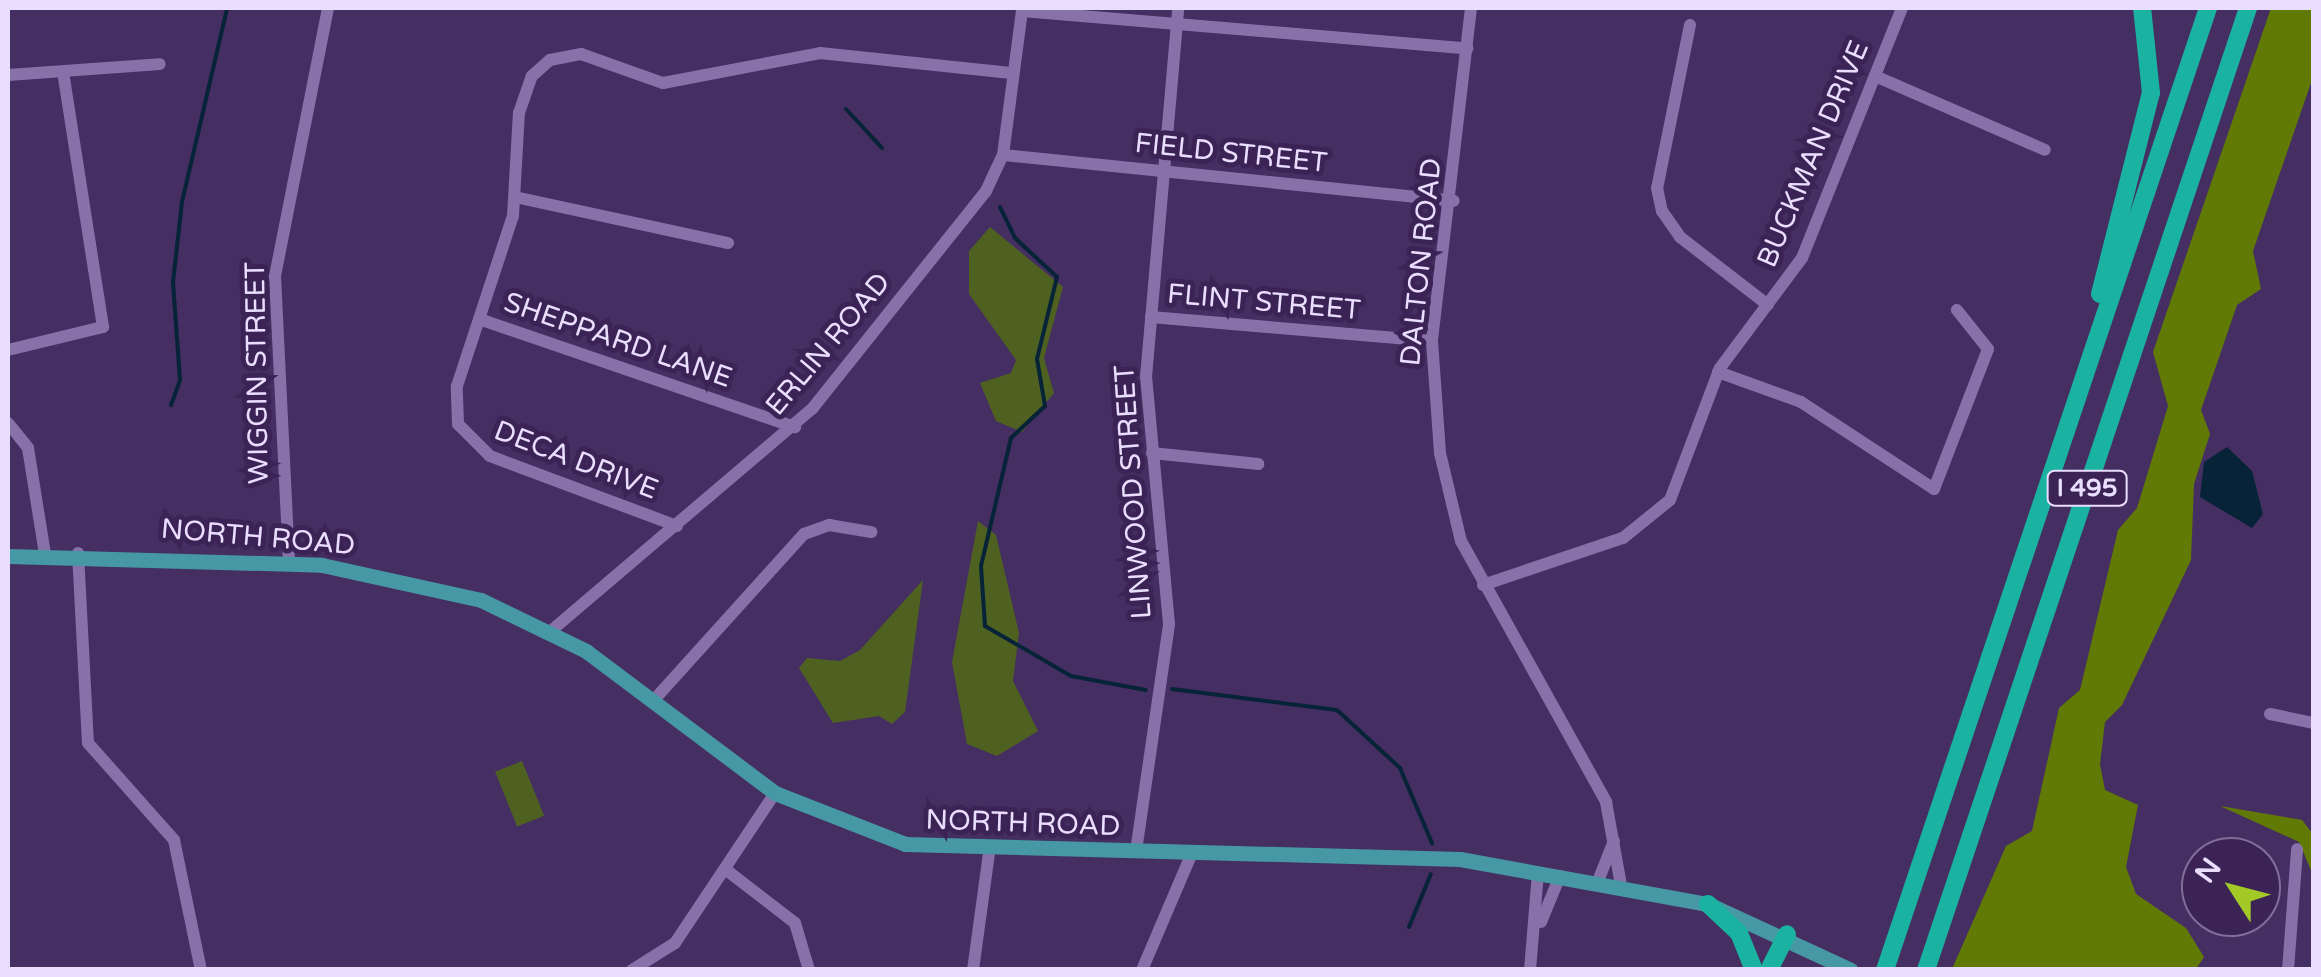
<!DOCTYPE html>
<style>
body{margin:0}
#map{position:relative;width:2321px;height:977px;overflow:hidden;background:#452e61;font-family:"Varela Round",sans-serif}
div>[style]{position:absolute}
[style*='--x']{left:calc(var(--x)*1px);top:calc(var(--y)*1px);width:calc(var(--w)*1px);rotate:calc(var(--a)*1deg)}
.green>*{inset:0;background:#4f6120;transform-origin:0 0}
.forest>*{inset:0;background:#617a05}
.water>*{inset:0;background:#062338}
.stream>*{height:4px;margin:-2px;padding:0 2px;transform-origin:2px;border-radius:2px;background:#062338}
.minor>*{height:12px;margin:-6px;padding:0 6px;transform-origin:6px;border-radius:6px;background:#8870a9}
.major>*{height:15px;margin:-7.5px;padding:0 7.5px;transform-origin:7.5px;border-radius:7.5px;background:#4698a4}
.highway>*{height:18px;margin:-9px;padding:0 9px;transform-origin:9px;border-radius:9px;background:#1ab2a1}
span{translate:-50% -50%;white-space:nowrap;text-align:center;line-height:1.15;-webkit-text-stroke:10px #3b2356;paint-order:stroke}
.shield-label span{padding:2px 8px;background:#3b2356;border:2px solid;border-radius:8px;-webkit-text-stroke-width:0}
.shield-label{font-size:25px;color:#eadefe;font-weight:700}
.street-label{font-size:28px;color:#eadefe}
.frame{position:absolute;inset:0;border:10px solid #eadefe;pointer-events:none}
.north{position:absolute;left:2181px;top:837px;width:100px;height:100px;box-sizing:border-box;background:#3b2356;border:2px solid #816e99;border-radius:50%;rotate:306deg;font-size:28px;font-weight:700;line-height:40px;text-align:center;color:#eadefe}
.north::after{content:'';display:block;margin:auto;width:35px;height:45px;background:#a3c927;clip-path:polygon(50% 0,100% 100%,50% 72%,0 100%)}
</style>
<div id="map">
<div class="green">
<div style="clip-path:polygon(990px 227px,1063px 287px,1044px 358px,1054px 393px,1022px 432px,996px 421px,980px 383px,1011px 373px,1016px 360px,969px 294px,969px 251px)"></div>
<div style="clip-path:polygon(978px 521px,996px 535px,1019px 633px,1013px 681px,1038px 731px,997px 756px,967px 744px,952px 662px)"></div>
<div style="clip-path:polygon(923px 580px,905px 712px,892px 724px,879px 716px,833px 723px,799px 668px,807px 658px,840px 661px,860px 650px)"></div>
<div style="left:522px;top:761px;width:59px;height:29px;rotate:68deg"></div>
</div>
<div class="forest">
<div style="clip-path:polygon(2271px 8px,2313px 8px,2313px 77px,2253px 251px,2261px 289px,2237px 305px,2201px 410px,2210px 434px,2194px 484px,2191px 560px,2122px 705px,2105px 722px,2100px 764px,2105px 790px,2138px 805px,2126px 867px,2136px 894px,2186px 928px,2204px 957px,2196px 969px,1952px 969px,2006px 846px,2032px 831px,2059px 708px,2080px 690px,2118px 530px,2137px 508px,2168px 406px,2153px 352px)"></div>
<div style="clip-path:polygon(2220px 806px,2302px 820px,2313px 834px,2313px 875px,2299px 842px)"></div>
</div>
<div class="water">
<div style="clip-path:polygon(2227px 447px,2252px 471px,2263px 514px,2252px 528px,2200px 497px,2204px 462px)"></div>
</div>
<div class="stream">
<div style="--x:846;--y:109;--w:53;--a:47.3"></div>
<div style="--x:1000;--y:207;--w:34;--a:64"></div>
<div style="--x:1015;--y:238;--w:57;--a:42.9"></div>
<div style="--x:1057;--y:277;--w:84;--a:103.7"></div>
<div style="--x:1037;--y:359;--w:48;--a:80.3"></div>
<div style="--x:1045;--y:406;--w:47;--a:136.7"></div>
<div style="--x:1011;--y:438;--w:131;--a:103.2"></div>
<div style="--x:981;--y:566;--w:60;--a:86.2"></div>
<div style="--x:985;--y:626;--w:99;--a:30.2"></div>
<div style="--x:1071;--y:676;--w:76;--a:10.6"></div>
<div style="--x:171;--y:405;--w:27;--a:-70"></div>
<div style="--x:180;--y:380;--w:98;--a:-94.1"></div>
<div style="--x:173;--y:282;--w:81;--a:-83.6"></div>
<div style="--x:182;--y:202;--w:199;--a:-76.9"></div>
<div style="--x:1172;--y:689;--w:166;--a:7.3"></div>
<div style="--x:1337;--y:710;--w:86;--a:42.6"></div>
<div style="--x:1400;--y:768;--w:82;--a:66.9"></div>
<div style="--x:1409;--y:927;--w:57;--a:-67.5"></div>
</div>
<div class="minor">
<div style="--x:1471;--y:8;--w:335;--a:96.7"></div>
<div style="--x:1432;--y:341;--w:112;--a:85.9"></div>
<div style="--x:1440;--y:453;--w:90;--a:76.6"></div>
<div style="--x:1461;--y:541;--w:299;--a:60.9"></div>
<div style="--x:1606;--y:802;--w:84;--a:79.8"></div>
<div style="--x:1690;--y:25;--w:166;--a:101.4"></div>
<div style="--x:1657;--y:188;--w:24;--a:78"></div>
<div style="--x:1662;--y:211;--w:32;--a:55"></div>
<div style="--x:1680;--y:237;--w:111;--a:37.7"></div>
<div style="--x:8;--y:75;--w:152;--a:-4.1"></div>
<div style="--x:1875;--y:76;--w:185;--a:23.5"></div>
<div style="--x:1003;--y:155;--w:453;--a:5.8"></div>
<div style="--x:515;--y:197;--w:218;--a:12.2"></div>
<div style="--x:1151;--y:317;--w:282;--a:4.9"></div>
<div style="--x:482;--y:320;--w:331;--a:18.9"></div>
<div style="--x:8;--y:350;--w:98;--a:-13.6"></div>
<div style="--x:103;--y:327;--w:257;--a:-98.9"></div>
<div style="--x:1718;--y:372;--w:88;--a:19.9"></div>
<div style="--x:1801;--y:402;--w:159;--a:33.2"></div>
<div style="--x:1934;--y:489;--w:150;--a:-68.9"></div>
<div style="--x:1988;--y:349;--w:50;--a:-128.5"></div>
<div style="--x:8;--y:423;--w:32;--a:51"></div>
<div style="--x:28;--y:448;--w:107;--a:80.9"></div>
<div style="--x:1152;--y:453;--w:107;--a:5.9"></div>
<div style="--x:677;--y:526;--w:200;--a:-159.5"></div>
<div style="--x:490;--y:456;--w:45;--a:-135"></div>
<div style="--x:458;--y:424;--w:38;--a:-92"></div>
<div style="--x:457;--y:386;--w:179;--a:-71.8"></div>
<div style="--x:513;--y:216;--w:103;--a:-86.7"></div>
<div style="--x:519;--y:113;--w:39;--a:-71"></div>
<div style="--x:532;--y:76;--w:24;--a:-42"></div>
<div style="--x:550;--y:60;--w:32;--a:-11"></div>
<div style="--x:581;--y:54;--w:87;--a:19.5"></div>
<div style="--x:663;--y:83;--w:160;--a:-10.8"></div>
<div style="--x:820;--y:53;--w:192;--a:6"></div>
<div style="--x:78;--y:553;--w:190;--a:87"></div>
<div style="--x:88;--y:743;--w:130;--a:48.4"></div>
<div style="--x:174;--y:840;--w:133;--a:78.3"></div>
<div style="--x:289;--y:562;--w:286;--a:-92.8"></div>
<div style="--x:275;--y:276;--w:273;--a:-78.8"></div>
<div style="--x:1483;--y:585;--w:148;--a:-18.6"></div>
<div style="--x:1623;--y:538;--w:60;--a:-39"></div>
<div style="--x:1670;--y:500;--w:141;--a:-69.3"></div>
<div style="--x:1720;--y:368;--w:137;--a:-53.3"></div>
<div style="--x:1802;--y:258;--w:269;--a:-68.2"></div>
<div style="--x:552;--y:630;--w:341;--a:-40.4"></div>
<div style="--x:812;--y:409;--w:279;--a:-51.4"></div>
<div style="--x:986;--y:191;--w:40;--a:-65"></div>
<div style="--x:1003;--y:155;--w:145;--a:-82.5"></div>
<div style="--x:1022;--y:11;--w:447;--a:4.8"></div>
<div style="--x:653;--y:701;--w:225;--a:-47.9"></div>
<div style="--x:804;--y:534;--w:27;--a:-20"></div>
<div style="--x:829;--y:525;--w:43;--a:9.5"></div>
<div style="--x:2270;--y:714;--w:45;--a:11.6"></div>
<div style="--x:1136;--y:851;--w:229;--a:-81.7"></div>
<div style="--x:1169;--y:624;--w:248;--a:-95.3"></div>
<div style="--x:1146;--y:377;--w:370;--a:-85"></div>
<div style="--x:725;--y:869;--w:88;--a:37.6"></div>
<div style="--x:795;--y:923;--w:49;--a:73.4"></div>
<div style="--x:1598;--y:881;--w:43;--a:-68.2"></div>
<div style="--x:1541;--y:922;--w:50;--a:-67.6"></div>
<div style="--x:632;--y:970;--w:51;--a:-32.1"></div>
<div style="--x:675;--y:943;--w:180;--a:-56.3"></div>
<div style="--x:973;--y:970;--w:118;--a:-82.2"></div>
<div style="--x:1142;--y:970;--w:125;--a:-66.9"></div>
<div style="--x:1530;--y:970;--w:98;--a:-85.3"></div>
<div style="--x:2288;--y:970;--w:121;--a:-85.7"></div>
</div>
<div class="major">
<div style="--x:8;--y:556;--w:314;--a:1.6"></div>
<div style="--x:322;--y:565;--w:163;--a:12.4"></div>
<div style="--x:481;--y:600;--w:117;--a:25.9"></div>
<div style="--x:586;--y:651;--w:236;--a:36.9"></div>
<div style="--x:775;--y:793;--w:140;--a:21.4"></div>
<div style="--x:905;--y:844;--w:555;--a:1.55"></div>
<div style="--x:1460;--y:859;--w:252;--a:10.3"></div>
<div style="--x:1708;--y:904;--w:157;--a:24.8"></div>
</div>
<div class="highway">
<div style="--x:2100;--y:294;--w:207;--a:-75.8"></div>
<div style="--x:2151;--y:93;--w:85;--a:-96"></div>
<div style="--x:1708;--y:904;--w:42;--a:43.1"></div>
<div style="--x:1739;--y:933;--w:40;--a:68"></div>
<div style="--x:1769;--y:970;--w:40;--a:-63.4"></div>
<div style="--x:1885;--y:970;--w:1015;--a:-71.44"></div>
<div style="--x:1926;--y:970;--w:1014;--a:-71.49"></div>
</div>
<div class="shield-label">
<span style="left:2087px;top:488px">I 495</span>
</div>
<div class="street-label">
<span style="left:1231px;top:153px;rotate:6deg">FIELD STREET</span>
<span style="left:1813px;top:154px;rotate:-67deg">BUCKMAN DRIVE</span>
<span style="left:1421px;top:262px;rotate:-84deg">DALTON ROAD</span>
<span style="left:1264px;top:302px;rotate:5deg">FLINT STREET</span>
<span style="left:618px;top:340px;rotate:19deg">SHEPPARD LANE</span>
<span style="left:828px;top:344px;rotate:-50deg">ERLIN ROAD</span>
<span style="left:257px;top:373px;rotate:-91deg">WIGGIN STREET</span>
<span style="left:576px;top:460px;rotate:21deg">DECA DRIVE</span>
<span style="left:1133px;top:492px;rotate:-94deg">LINWOOD STREET</span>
<span style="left:258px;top:537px;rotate:5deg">NORTH ROAD</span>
<span style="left:1023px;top:823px;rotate:2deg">NORTH ROAD</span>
</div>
<div class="frame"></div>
<div class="north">N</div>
</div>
